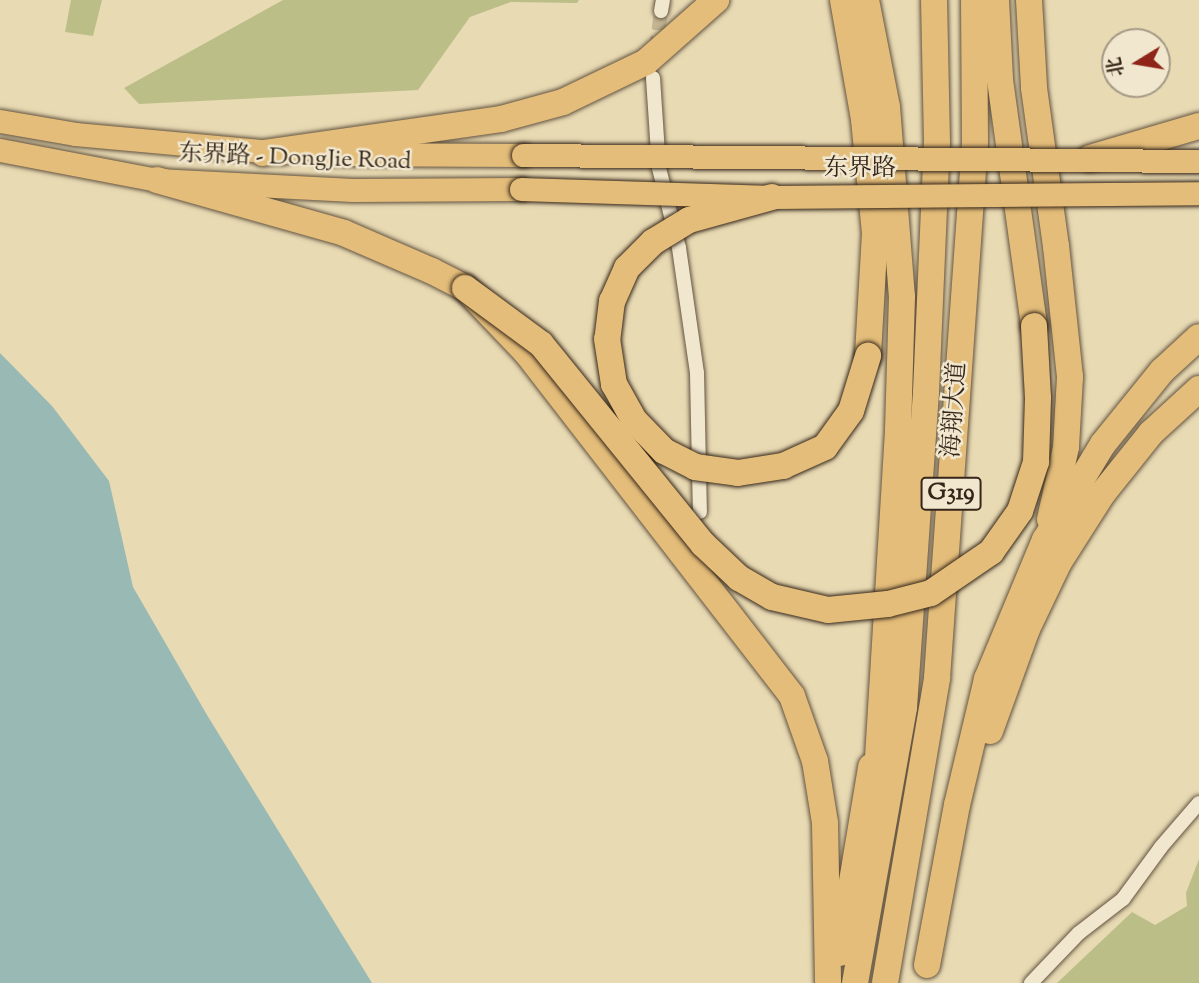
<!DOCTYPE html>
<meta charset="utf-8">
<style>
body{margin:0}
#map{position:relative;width:1199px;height:983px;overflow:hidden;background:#e8dab3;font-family:"Sorts Mill Goudy","Noto Serif SC",serif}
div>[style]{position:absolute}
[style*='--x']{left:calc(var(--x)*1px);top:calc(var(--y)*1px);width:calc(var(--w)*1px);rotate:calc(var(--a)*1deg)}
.green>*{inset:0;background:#bcbe88}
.water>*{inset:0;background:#98b9b4}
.street-tunnel>*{height:14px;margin-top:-7px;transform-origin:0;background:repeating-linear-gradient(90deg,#c4b694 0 14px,transparent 0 21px)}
.roads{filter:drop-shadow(0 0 2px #625340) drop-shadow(0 0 2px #625340)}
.street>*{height:14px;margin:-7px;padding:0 7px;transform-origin:7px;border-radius:7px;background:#f0e7ce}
.primary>*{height:23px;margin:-11.5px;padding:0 11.5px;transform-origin:11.5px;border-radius:11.5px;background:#e4bd7a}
.highway>*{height:26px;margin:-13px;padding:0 13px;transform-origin:13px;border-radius:13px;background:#e4bd7a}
.bridges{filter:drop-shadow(0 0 2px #352619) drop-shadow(0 0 2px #352619)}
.primary-bridge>*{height:23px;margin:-11.5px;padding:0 11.5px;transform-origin:11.5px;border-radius:11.5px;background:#e4bd7a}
.highway-bridge>*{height:26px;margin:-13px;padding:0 13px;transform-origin:13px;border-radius:13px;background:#e4bd7a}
span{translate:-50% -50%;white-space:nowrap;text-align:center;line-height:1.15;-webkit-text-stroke:5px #f0e7ce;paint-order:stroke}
.shield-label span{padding:2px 5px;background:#f0e7ce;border:2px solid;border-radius:5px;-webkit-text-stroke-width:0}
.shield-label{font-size:23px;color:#352619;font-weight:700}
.street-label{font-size:24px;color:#352619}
.north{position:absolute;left:1101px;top:28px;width:70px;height:70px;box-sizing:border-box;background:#f0e7ce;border:2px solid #a59a86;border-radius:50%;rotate:259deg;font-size:19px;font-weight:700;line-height:28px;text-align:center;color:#352619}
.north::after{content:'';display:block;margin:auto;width:24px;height:32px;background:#8f2418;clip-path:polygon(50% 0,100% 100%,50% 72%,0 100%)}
</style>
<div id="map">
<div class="green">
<div style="clip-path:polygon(71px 0,102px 0,93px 36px,65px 32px)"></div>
<div style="clip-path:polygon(283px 0,579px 0,577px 3px,511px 2px,470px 17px,418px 90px,139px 104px,124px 88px)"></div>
<div style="clip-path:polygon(1199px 859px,1199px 983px,1057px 983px,1132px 912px,1155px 925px,1187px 906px,1186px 893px)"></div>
</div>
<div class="water">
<div style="clip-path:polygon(0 353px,52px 406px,109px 481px,133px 587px,207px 715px,372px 983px,0 983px)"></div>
</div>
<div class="street-tunnel">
<div style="--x:656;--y:51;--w:40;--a:-82.9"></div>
</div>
<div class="roads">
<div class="street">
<div style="--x:661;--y:11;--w:11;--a:-80"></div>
<div style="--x:653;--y:78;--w:90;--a:86.2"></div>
<div style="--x:659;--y:168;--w:82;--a:76"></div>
<div style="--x:679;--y:248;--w:126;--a:81.8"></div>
<div style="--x:697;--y:373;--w:139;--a:88.8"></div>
<div style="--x:1031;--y:983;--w:69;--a:-46.2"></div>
<div style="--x:1079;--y:933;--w:56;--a:-37.7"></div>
<div style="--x:1123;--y:899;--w:64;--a:-53.8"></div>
<div style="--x:1161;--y:847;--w:58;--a:-49.2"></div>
</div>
<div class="primary">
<div style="--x:0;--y:121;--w:76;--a:9.8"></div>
<div style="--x:75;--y:134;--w:208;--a:5.2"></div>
<div style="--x:0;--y:150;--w:160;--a:10.8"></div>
<div style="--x:157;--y:180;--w:196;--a:2.9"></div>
<div style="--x:353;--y:190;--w:168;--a:-0.3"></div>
<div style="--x:320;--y:154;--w:203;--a:0.3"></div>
</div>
<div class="highway">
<div style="--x:843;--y:0;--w:121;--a:80"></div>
<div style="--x:864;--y:119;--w:115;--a:84.5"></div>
<div style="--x:875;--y:233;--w:123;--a:93.3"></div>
<div style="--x:866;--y:0;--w:109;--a:78.9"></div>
<div style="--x:887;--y:107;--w:190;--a:85.5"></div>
<div style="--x:902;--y:296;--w:135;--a:91.7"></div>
<div style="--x:898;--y:431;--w:356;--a:93.5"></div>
<div style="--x:996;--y:0;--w:80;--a:87.1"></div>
<div style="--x:1000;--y:80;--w:248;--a:82.1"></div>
<div style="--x:1029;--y:0;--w:88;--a:86.7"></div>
<div style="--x:1034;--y:88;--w:160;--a:82.1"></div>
<div style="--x:1056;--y:246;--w:132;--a:83.9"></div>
<div style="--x:1070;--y:377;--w:70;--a:93.3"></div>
<div style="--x:1066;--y:447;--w:74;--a:102.5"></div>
<div style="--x:263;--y:153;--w:240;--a:-8.1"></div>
<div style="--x:501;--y:119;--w:64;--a:-15.3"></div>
<div style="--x:563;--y:102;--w:92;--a:-25.7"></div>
<div style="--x:646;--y:62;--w:94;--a:-41.5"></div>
<div style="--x:1090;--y:158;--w:114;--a:-16.4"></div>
<div style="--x:157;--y:180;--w:194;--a:15.8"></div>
<div style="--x:344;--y:233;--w:96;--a:23.4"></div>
<div style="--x:432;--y:271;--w:37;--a:27"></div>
<div style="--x:465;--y:288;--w:90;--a:46.4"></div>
<div style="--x:527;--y:353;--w:433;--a:52.3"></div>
<div style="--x:792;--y:696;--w:69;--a:70.5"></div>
<div style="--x:815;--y:761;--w:63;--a:80.8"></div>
<div style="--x:825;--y:823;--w:160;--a:88.9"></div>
<div style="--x:990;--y:731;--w:109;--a:-70.1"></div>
<div style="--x:1027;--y:629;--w:74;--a:-64.5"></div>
<div style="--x:1059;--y:562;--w:82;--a:-57.5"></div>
<div style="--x:1103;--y:493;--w:77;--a:-51.3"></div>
<div style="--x:1151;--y:433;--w:65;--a:-42.5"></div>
<div style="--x:840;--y:953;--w:189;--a:-80.5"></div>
<div style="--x:927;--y:965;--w:163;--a:-79.4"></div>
<div style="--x:957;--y:805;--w:130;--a:-76.6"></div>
<div style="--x:987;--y:679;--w:151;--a:-67.4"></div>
<div style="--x:1045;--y:540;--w:112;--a:-58.9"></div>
<div style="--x:1103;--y:444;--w:94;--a:-51.1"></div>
<div style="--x:1162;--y:371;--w:50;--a:-42.6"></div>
<div style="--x:855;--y:983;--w:280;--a:-79.9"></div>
<div style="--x:904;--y:707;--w:316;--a:-86"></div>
<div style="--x:926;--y:392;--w:250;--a:-87.5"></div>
<div style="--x:937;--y:142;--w:142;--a:-91.2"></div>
<div style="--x:885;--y:983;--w:309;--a:-80.3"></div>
<div style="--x:937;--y:678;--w:537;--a:-85.94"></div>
<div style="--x:975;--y:142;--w:142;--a:-90.4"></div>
</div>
</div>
<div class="bridges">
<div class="primary-bridge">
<div style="--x:523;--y:155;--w:676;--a:0.51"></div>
<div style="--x:521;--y:189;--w:251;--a:1.8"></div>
<div style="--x:772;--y:197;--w:427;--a:-0.5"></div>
</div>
<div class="highway-bridge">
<div style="--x:772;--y:197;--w:86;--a:164.5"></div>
<div style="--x:689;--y:220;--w:42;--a:148.6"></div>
<div style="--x:653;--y:242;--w:37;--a:135"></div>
<div style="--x:627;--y:268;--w:36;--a:114"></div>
<div style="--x:612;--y:301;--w:38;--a:97"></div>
<div style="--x:607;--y:339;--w:46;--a:81.2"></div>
<div style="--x:614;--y:384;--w:41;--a:60.9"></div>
<div style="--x:634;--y:420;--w:43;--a:45.9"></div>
<div style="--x:664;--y:451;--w:35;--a:27"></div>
<div style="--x:695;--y:467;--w:43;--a:7.9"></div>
<div style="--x:738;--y:473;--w:46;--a:-8.8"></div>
<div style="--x:783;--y:466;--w:46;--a:-24.3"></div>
<div style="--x:825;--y:447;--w:44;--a:-54.2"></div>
<div style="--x:851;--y:411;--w:58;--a:-72.8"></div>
<div style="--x:465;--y:288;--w:94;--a:36.4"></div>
<div style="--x:541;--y:344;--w:257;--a:51"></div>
<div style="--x:703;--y:544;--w:50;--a:43.4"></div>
<div style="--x:739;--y:578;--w:38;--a:30"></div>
<div style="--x:772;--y:597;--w:57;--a:13.1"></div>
<div style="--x:828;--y:610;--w:60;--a:-5.7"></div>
<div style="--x:888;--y:604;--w:44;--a:-14.3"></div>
<div style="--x:931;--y:593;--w:73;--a:-34.3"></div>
<div style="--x:991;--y:552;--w:50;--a:-54.7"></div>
<div style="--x:1020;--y:511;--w:52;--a:-71.9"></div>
<div style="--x:1036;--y:462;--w:64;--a:-88.2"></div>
<div style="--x:1038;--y:398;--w:72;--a:-93.2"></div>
</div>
</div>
<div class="shield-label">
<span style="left:951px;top:494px">G319</span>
</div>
<div class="street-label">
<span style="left:295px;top:159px;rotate:2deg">东界路 - DongJie Road</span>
<span style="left:860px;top:170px">东界路</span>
<span style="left:956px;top:410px;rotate:-86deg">海翔大道</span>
</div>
<div class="north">北</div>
</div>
